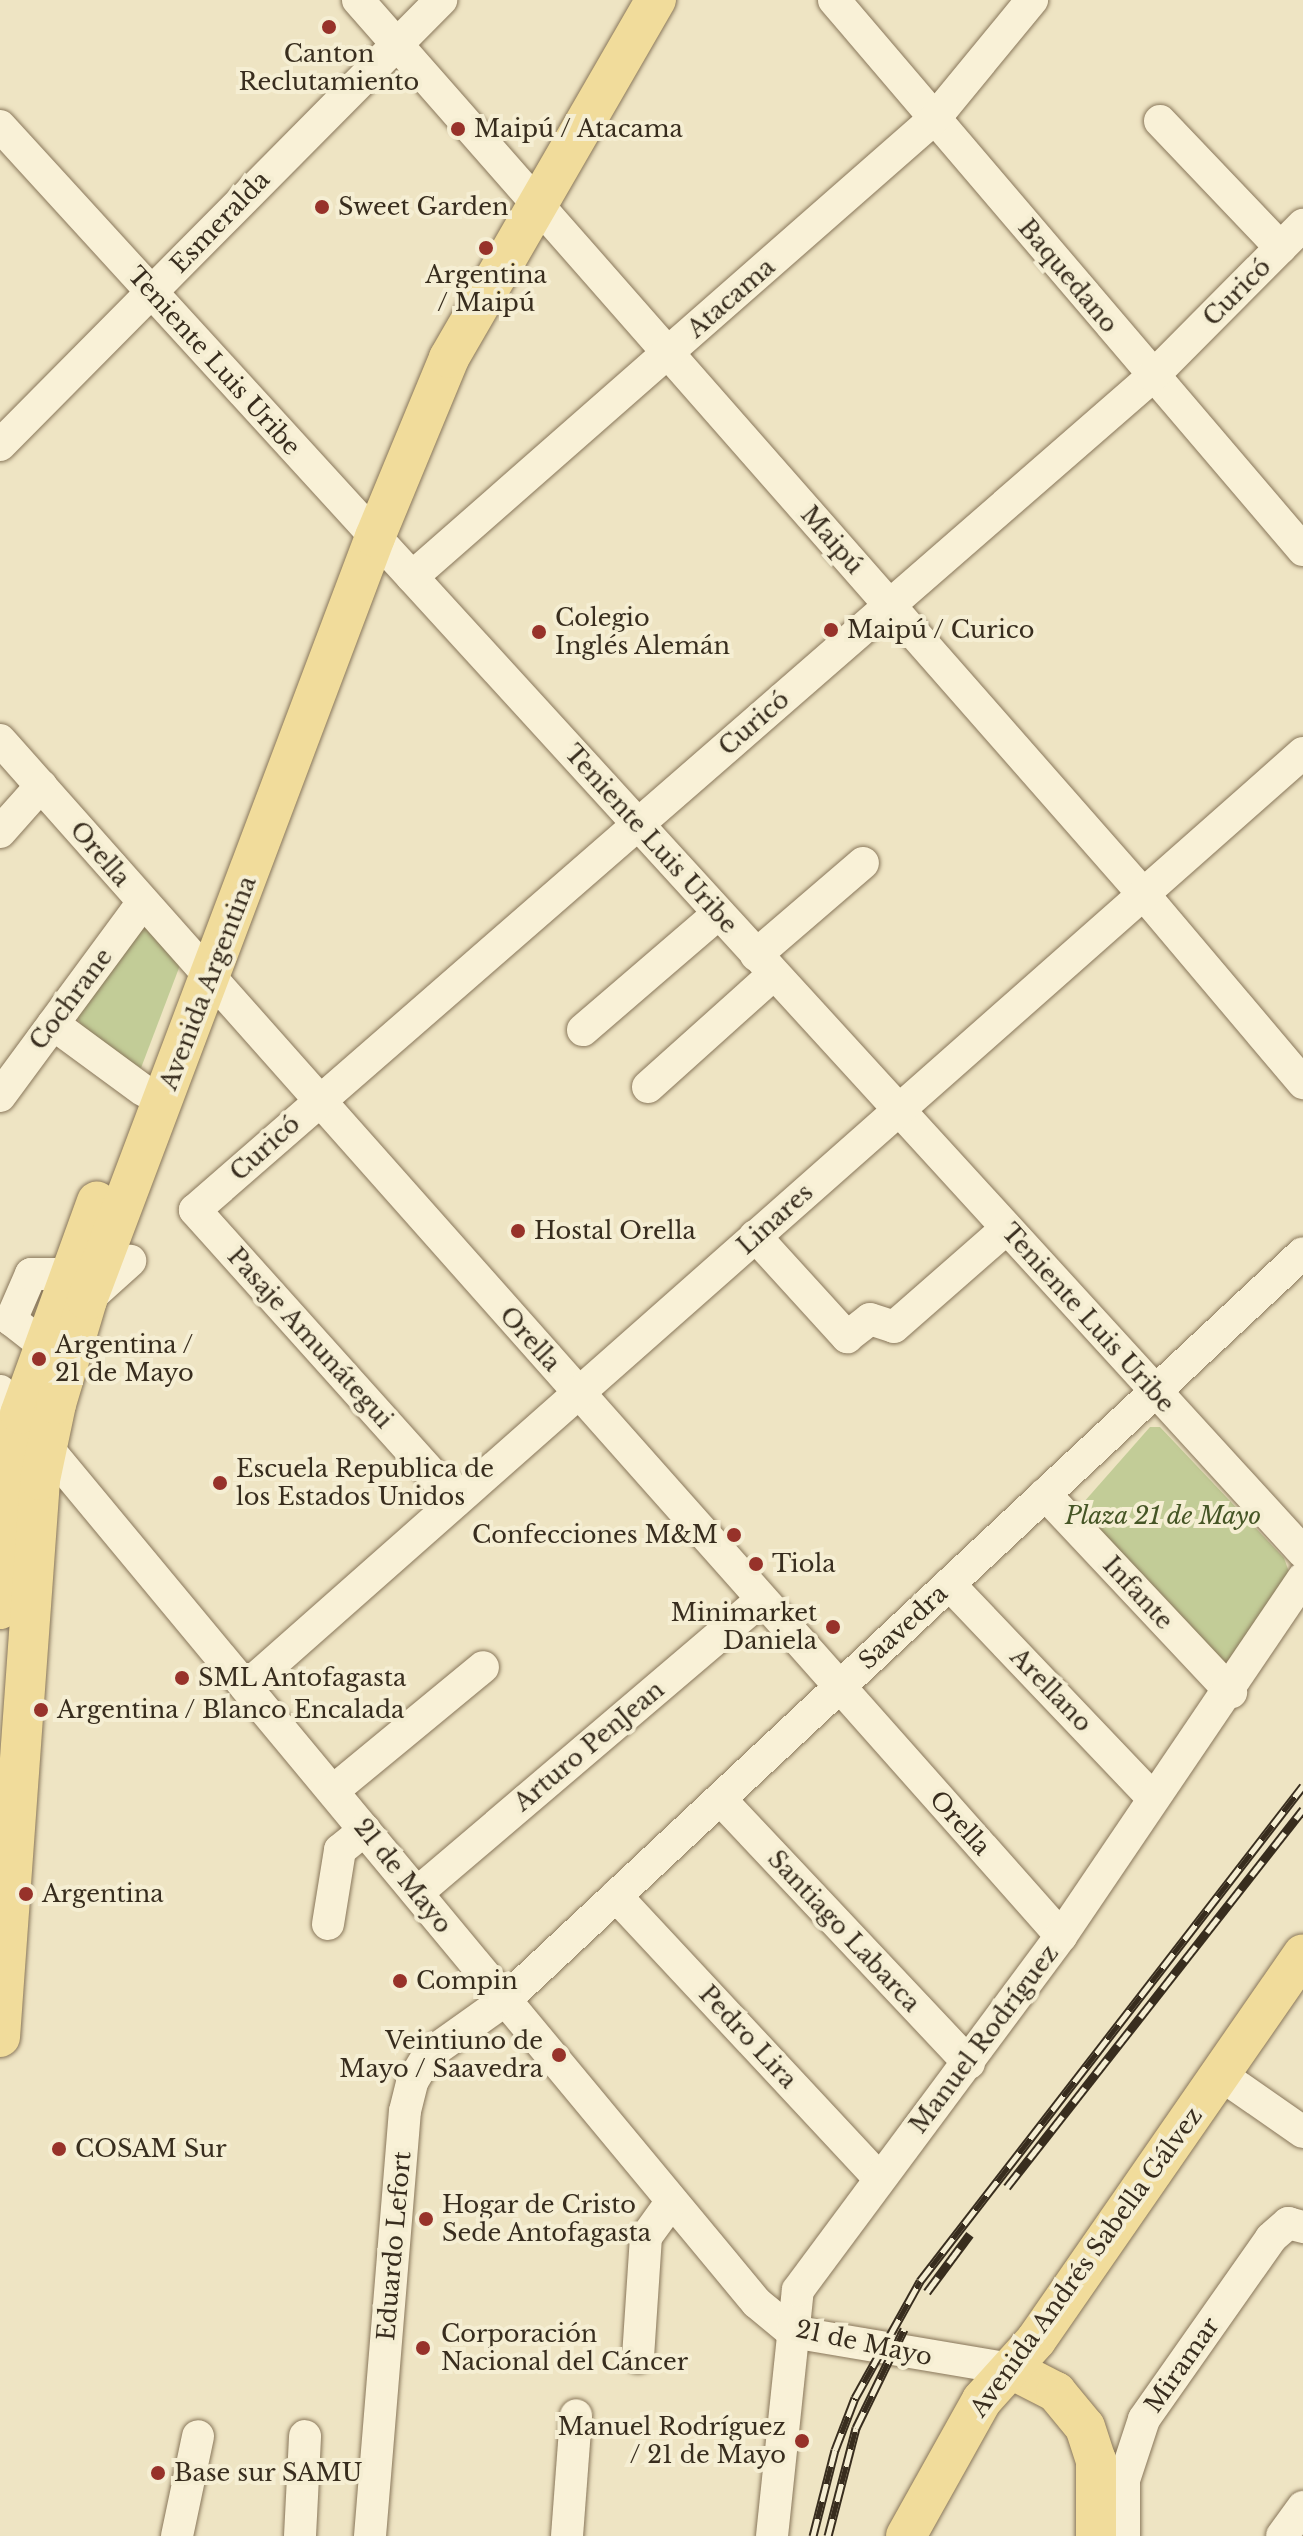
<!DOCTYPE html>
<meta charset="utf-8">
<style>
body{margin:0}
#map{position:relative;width:1303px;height:2536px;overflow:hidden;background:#eee4c3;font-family:"Libre Baskerville",serif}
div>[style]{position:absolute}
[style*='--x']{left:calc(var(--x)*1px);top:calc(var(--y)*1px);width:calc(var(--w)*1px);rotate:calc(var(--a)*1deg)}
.green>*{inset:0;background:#c2cc97}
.roads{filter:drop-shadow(0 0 2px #88765a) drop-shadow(0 0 2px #88765a)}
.minor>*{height:32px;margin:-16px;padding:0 16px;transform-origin:16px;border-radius:16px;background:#f9f1d7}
.major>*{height:40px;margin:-20px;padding:0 20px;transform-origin:20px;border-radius:20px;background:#f1dc9b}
.rail>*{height:9px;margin-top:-4.5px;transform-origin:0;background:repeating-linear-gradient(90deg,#f5eed3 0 18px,#382d1e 0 36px);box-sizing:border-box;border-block:2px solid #382d1e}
.dots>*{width:22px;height:22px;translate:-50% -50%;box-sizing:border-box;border:4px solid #f5eed3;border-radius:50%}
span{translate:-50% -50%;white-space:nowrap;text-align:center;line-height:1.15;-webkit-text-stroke:8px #f5eed3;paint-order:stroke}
.poi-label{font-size:24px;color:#382d1e}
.left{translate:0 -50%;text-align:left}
.right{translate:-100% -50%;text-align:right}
.street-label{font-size:24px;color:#382d1e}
.park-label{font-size:24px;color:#455525;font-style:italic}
</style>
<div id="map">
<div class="green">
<div style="clip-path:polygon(143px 926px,152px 926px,182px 960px,141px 1068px,83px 1031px,75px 1011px)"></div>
<div style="clip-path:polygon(1150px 1427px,1160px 1427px,1284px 1558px,1289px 1572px,1223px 1668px,1076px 1511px)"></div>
</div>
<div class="roads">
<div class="minor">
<div style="--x:358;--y:0;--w:1202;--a:48.71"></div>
<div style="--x:1151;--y:903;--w:236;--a:49.8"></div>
<div style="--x:834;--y:0;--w:723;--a:49.54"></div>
<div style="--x:1160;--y:121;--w:175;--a:46.4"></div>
<div style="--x:0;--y:126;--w:1932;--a:47.58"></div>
<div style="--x:0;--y:445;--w:627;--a:-45.26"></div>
<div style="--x:412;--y:577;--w:696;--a:-41.27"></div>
<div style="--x:935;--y:118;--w:153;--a:-50.6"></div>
<div style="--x:0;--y:740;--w:1599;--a:48.42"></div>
<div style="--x:0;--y:832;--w:62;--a:-48.3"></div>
<div style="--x:756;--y:955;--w:141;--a:-40.7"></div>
<div style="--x:53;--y:1024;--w:112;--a:36.3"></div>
<div style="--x:583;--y:1030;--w:179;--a:-40.7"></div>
<div style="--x:648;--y:1087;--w:169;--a:-41.9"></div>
<div style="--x:0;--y:1096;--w:241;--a:-53.6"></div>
<div style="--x:755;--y:1236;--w:137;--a:47.7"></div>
<div style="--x:847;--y:1337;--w:29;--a:-38"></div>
<div style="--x:870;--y:1319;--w:25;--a:18"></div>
<div style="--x:894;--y:1327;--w:149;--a:-41.2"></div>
<div style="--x:88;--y:1299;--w:57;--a:-42.1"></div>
<div style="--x:42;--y:1344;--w:39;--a:-142"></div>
<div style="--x:11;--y:1320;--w:50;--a:-66.5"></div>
<div style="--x:31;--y:1274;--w:35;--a:0"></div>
<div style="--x:0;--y:1391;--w:1185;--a:50.31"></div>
<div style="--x:757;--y:2303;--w:45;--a:39.6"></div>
<div style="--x:792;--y:2332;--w:222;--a:9.6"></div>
<div style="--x:1045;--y:1494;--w:272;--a:46.8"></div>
<div style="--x:456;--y:1501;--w:391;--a:-131.9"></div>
<div style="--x:195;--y:1210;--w:1270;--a:-41.04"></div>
<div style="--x:1153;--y:376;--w:213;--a:-45.2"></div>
<div style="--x:949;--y:1584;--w:294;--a:46.4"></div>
<div style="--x:247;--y:1686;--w:1409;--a:-41.46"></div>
<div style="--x:334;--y:1790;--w:193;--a:-39.5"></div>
<div style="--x:720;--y:1799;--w:363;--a:46.7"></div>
<div style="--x:417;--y:1893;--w:452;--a:-40.4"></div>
<div style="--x:616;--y:1896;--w:386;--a:47"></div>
<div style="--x:328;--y:1924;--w:75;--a:-80.8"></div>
<div style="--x:340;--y:1850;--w:32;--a:-39"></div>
<div style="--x:1221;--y:2075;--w:100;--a:34.8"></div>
<div style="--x:638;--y:2357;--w:120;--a:-86.2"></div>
<div style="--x:646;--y:2237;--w:44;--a:-54.2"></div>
<div style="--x:177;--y:2536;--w:102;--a:-78.1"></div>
<div style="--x:300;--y:2536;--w:100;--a:-87.1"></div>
<div style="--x:370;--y:2536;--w:426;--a:-85.3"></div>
<div style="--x:405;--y:2111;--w:30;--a:-76"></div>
<div style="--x:412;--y:2082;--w:31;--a:-59"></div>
<div style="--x:428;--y:2055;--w:93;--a:-35.4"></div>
<div style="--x:504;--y:2001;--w:1094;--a:-43.11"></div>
<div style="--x:567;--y:2536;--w:121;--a:-85.7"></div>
<div style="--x:772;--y:2536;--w:247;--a:-84"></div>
<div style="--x:798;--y:2290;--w:441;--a:-53.4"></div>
<div style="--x:1061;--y:1936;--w:432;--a:-55.9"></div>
<div style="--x:1124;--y:2536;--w:56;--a:-90"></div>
<div style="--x:1124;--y:2480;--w:64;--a:-71.8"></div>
<div style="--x:1144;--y:2419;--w:221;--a:-54.9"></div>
<div style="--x:1271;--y:2238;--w:23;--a:-41"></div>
<div style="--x:1288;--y:2223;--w:16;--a:15"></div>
<div style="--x:1282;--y:2536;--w:36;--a:-54"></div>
</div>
<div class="major">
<div style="--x:0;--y:1609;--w:196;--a:-84.1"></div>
<div style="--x:20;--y:1414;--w:226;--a:-70.1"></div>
<div style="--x:0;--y:2037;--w:558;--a:-85.89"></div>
<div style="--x:40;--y:1480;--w:78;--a:-78.1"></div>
<div style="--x:56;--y:1404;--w:109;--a:-73.4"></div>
<div style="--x:87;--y:1300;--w:816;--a:-69.32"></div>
<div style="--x:375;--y:537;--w:194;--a:-67.5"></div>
<div style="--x:449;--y:358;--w:414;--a:-60"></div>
<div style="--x:1011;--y:2369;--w:51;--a:27.1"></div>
<div style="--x:1056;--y:2392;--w:45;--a:50.4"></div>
<div style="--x:1085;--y:2427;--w:35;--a:72"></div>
<div style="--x:1096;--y:2460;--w:76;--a:90"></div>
<div style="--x:906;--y:2536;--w:156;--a:-60.8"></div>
<div style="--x:982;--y:2400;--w:81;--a:-48"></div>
<div style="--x:1036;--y:2340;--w:469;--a:-55.3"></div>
</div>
</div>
<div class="rail">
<div style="--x:1007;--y:2187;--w:480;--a:-51.9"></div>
<div style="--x:927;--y:2292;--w:72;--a:-53.4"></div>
<div style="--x:813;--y:2536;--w:89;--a:-75.7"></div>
<div style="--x:835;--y:2450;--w:56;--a:-69"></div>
<div style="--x:855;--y:2398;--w:134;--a:-60.9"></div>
<div style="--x:920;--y:2281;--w:626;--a:-52.27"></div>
<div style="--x:828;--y:2536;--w:112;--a:-75.5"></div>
<div style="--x:856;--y:2428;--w:110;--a:-64.1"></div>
</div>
<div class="dots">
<div style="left:329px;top:27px;background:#97322a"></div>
<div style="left:458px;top:129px;background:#97322a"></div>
<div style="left:322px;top:207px;background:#97322a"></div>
<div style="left:486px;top:248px;background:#97322a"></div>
<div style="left:831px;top:630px;background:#97322a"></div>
<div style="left:539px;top:632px;background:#97322a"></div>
<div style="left:518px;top:1231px;background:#97322a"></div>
<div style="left:39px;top:1359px;background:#97322a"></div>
<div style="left:220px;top:1483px;background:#97322a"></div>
<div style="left:734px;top:1535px;background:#97322a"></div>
<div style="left:756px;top:1564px;background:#97322a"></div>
<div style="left:833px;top:1627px;background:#97322a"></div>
<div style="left:182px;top:1678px;background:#97322a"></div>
<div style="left:41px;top:1710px;background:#97322a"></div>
<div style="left:26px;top:1894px;background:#97322a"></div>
<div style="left:400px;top:1981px;background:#97322a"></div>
<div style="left:559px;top:2055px;background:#97322a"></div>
<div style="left:59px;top:2149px;background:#97322a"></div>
<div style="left:426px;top:2219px;background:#97322a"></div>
<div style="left:423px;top:2348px;background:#97322a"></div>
<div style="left:802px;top:2441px;background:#97322a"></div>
<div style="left:158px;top:2473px;background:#97322a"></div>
</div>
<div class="poi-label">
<span style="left:329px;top:68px">Canton<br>Reclutamiento</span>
<span class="left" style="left:474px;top:129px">Maipú / Atacama</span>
<span class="left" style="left:338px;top:207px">Sweet Garden</span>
<span style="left:486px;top:289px">Argentina<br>/ Maipú</span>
<span class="left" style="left:555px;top:632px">Colegio<br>Inglés Alemán</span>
<span class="left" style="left:847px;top:630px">Maipú / Curico</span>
<span class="left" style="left:534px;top:1231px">Hostal Orella</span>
<span class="left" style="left:55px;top:1359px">Argentina /<br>21 de Mayo</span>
<span class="left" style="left:236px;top:1483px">Escuela Republica de<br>los Estados Unidos</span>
<span class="right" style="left:718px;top:1535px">Confecciones M&amp;M</span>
<span class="left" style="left:772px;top:1564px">Tiola</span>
<span class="right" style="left:817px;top:1627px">Minimarket<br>Daniela</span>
<span class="left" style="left:198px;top:1678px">SML Antofagasta</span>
<span class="left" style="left:57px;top:1710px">Argentina / Blanco Encalada</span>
<span class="left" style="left:42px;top:1894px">Argentina</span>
<span class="left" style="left:416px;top:1981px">Compin</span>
<span class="right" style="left:543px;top:2055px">Veintiuno de<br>Mayo / Saavedra</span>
<span class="left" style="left:75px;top:2149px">COSAM Sur</span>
<span class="left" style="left:442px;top:2219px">Hogar de Cristo<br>Sede Antofagasta</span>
<span class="left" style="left:441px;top:2348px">Corporación<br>Nacional del Cáncer</span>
<span class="right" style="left:786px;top:2441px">Manuel Rodríguez<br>/ 21 de Mayo</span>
<span class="left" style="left:174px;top:2473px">Base sur SAMU</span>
</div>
<div class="street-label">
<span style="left:220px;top:222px;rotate:-46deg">Esmeralda</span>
<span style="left:1068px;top:276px;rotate:50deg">Baquedano</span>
<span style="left:1237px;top:292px;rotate:-45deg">Curicó</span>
<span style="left:731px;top:298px;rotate:-41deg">Atacama</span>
<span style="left:214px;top:361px;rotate:48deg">Teniente Luis Uribe</span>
<span style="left:832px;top:540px;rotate:49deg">Maipú</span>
<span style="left:754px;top:723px;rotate:-41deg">Curicó</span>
<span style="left:651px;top:839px;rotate:48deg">Teniente Luis Uribe</span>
<span style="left:100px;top:854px;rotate:49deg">Orella</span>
<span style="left:208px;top:983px;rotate:-69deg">Avenida Argentina</span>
<span style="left:71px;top:999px;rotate:-53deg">Cochrane</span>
<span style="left:265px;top:1148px;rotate:-42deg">Curicó</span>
<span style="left:775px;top:1219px;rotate:-42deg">Linares</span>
<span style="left:1088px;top:1318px;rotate:48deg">Teniente Luis Uribe</span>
<span style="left:310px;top:1338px;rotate:48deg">Pasaje Amunátegui</span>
<span style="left:530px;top:1339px;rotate:48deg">Orella</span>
<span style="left:1138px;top:1593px;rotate:47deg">Infante</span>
<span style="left:903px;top:1627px;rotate:-43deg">Saavedra</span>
<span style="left:1051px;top:1690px;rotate:46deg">Arellano</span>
<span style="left:589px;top:1746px;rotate:-40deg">Arturo PenJean</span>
<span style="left:960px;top:1823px;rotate:48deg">Orella</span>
<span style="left:403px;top:1876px;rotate:51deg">21 de Mayo</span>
<span style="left:844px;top:1931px;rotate:47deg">Santiago Labarca</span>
<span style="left:748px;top:2037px;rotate:47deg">Pedro Lira</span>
<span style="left:984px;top:2039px;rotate:-53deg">Manuel Rodríguez</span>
<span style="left:394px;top:2246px;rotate:-85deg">Eduardo Lefort</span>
<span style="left:1086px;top:2262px;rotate:-54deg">Avenida Andrés Sabella Gálvez</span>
<span style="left:864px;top:2343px;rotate:12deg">21 de Mayo</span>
<span style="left:1182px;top:2365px;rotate:-55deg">Miramar</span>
</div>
<div class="park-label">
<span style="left:1163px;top:1516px">Plaza 21 de Mayo</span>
</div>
</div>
